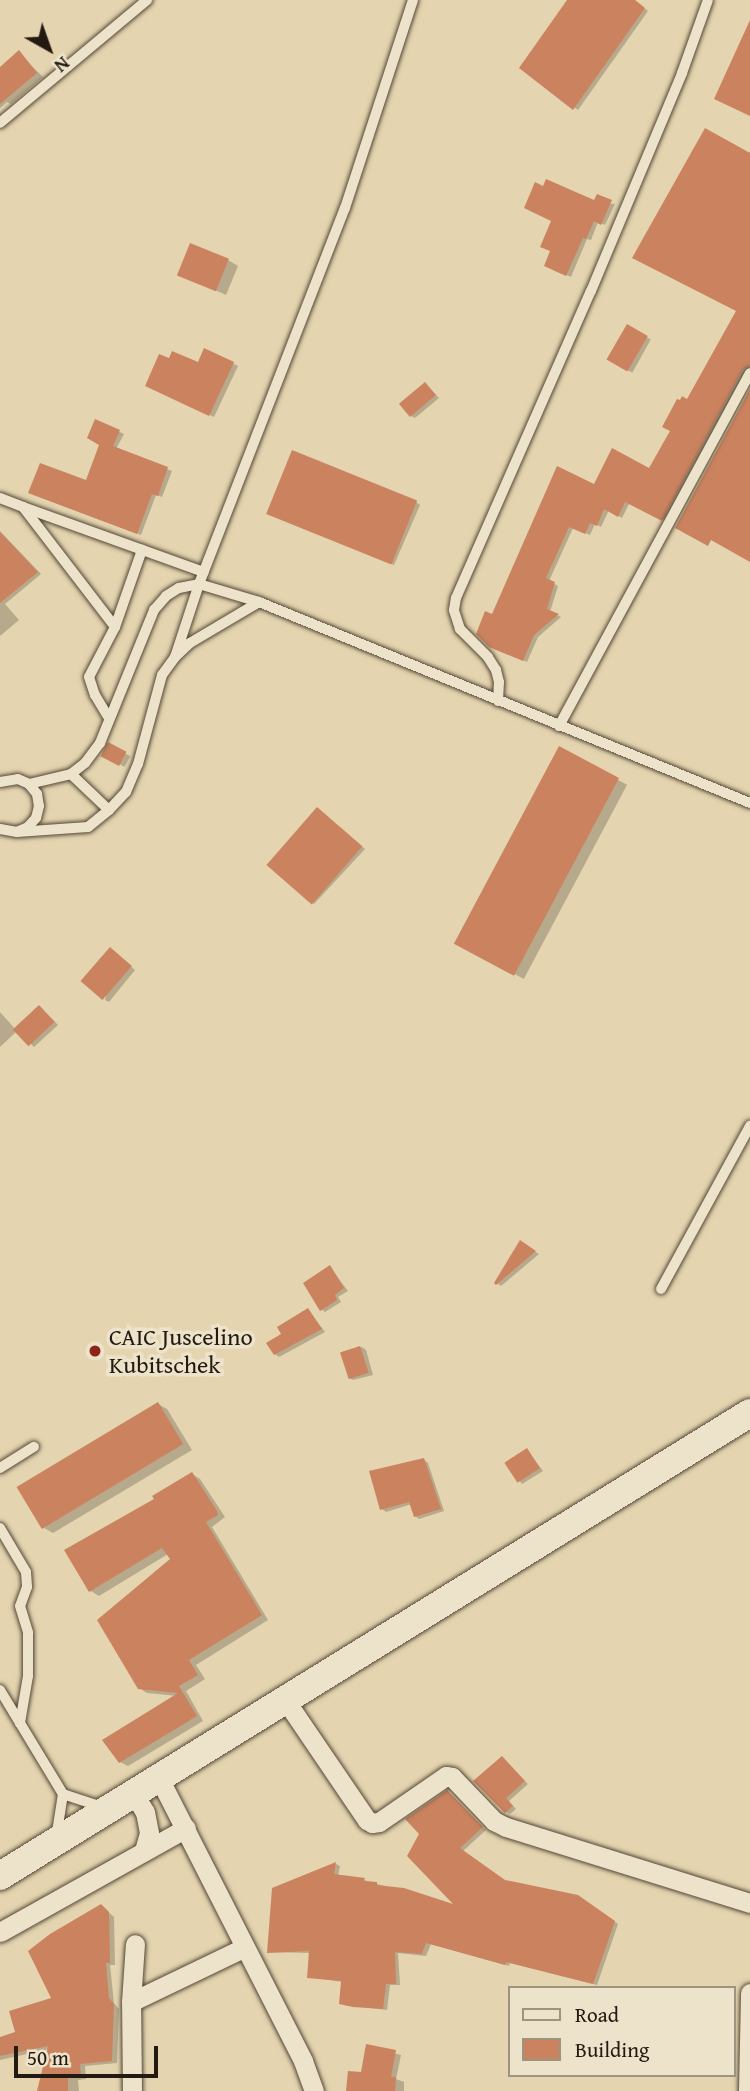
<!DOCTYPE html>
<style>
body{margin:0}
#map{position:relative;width:750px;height:2091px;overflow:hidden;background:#e4d4af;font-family:"Gentium Book Plus",serif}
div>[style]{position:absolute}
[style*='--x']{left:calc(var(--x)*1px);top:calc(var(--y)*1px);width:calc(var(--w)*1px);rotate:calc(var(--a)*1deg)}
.shadow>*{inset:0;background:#0003;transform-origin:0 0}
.building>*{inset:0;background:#cb835f;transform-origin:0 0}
.roads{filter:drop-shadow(0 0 2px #534838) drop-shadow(0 0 2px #534838)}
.lane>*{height:10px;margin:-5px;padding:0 5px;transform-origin:5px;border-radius:5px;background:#ede3cb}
.street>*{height:19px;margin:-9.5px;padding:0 9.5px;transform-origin:9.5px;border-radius:9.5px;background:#ede3cb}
.secondary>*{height:28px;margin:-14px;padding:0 14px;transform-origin:14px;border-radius:14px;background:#ede3cb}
.dots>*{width:19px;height:19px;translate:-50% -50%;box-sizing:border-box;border:4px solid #ede3cb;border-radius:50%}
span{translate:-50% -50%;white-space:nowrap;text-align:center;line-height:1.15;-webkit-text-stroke:7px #ede3cb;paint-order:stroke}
.poi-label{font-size:24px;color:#231a11}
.left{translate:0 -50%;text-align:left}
.legend{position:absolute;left:508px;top:1986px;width:228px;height:91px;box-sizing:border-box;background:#ede3cb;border:2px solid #9c9381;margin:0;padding:9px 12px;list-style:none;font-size:21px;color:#231a11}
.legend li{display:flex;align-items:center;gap:14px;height:35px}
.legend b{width:35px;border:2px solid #9c9381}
.north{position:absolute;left:14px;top:14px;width:70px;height:70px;-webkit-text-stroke:5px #ede3cb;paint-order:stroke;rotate:140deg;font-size:19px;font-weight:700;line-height:28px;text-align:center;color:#231a11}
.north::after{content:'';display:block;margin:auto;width:24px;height:32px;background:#231a11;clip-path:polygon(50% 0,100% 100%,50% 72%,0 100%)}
.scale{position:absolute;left:14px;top:2046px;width:144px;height:32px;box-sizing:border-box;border:4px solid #231a11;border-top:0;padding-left:9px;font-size:21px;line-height:24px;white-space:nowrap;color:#231a11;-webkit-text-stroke:5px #ede3cb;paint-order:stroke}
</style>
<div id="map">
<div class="shadow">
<div style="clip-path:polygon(569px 0,634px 0,648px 11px,578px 110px,521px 67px)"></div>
<div style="clip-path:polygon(19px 53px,43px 77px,11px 104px,7px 102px,0 108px,0 69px)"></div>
<div style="clip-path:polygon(705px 130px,748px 154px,750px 151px,750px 370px,666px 521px,630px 502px,622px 518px,609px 510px,601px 527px,595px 524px,590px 535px,573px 528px,549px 581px,558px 586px,550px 612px,561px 617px,538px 637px,527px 662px,495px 648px,493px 616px,594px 486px,650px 470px,738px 311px,634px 257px)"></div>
<div style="clip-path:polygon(595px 202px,615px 204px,605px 225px,598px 222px,591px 240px,587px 239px,571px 277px,550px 268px)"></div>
<div style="clip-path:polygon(228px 260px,238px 266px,226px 295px,179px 274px)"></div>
<div style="left:628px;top:327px;width:26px;height:38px;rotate:29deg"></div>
<div style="clip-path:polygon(205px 350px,238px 366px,214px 417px,151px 388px,199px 364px)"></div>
<div style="clip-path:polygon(425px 384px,439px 398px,415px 418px,411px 416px)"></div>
<div style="clip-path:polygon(96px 421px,124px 434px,116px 449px,172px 471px,162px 497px,156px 495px,141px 535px,34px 495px,87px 482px,101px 445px)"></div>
<div style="clip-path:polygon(416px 502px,420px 505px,394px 565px,272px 515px)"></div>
<div style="clip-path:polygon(0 531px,41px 574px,5px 604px,19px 620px,0 636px)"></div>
<div style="left:109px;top:745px;width:24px;height:12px;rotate:28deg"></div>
<div style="left:560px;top:749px;width:76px;height:220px;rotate:28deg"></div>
<div style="clip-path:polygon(321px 811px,365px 849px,314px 904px,310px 901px)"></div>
<div style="clip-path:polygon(114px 952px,135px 970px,109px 1002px,105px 1000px)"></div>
<div style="clip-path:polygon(40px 1008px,58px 1025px,34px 1047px,17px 1031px,0 1047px,0 1012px,16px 1030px)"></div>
<div style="clip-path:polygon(520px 1243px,539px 1254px,501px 1286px,497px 1283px)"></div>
<div style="clip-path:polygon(330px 1267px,348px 1291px,338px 1297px,341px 1302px,325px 1312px,321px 1309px)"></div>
<div style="clip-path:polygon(308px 1310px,325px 1332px,279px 1357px,275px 1354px,284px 1334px)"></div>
<div style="clip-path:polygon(362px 1347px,366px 1350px,373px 1375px,353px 1380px,349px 1378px,342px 1352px)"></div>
<div style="clip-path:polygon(158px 1404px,167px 1409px,192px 1450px,53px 1533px,44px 1528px)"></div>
<div style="clip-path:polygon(527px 1450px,543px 1471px,522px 1484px,506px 1463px)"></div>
<div style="clip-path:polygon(424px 1460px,428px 1463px,444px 1511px,419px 1519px,415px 1516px,412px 1504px,386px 1512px,382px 1509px)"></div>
<div style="clip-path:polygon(192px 1474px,200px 1479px,225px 1517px,212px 1527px,268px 1620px,196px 1665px,205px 1679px,186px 1691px,203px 1721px,128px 1766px,120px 1762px,178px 1696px,147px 1693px,139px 1688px,172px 1560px,168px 1554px,99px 1596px,91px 1591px,66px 1551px,157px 1500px)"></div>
<div style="clip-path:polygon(502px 1758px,528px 1784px,509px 1801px,516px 1809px,510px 1814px,502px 1810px)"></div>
<div style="clip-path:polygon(447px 1792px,486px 1830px,463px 1851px,506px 1882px,583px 1899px,618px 1924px,597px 1985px,510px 1963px,509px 1966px,431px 1944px,426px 1956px,398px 1953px,400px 1985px,390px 1985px,387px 2010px,345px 2005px,343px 1982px,309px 1977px,310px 1953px,268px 1952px,273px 1890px,336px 1864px,340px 1866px,338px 1876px,364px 1880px,459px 1908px)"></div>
<div style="clip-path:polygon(106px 1910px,114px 1917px,115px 1965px,110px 1965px,114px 2003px,119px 2009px,117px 2063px,85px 2066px,86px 2079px,78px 2080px,79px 2091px,39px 2091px,49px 2049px,0 2060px,0 2039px,17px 2033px,53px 1999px)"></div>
<div style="clip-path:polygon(367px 2046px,401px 2055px,396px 2079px,404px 2082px,404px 2091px,348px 2091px,362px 2074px)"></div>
</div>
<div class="building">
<div style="clip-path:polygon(567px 0,635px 0,645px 8px,573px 110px,519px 68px)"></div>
<div style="clip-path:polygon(750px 20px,750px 116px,714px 99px)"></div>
<div style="clip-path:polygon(19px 50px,37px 73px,0 104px,0 67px)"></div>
<div style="clip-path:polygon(705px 128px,750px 153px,750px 366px,743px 369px,662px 521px,625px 502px,618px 517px,604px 509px,597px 526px,590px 523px,585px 534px,569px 527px,546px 578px,555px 582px,547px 609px,559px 614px,534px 635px,523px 661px,489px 647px,476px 634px,485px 611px,492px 614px,557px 466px,594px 484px,612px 448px,649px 468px,670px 431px,662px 427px,677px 399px,680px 400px,682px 396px,687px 399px,736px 311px,632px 258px)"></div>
<div style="clip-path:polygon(546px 179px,594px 200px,597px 194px,612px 200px,601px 225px,594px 221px,586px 239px,583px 238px,566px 276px,544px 266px,550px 251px,540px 247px,551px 221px,524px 208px,535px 182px,543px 186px)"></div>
<div style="left:190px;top:243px;width:42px;height:35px;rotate:22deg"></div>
<div style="left:627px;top:324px;width:24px;height:41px;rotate:30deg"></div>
<div style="clip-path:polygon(204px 348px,234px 362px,209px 416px,145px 386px,159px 354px,169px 358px,172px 351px,198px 362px)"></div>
<div style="left:425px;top:382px;width:17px;height:34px;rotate:50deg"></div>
<div style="clip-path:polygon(750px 389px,750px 562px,711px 540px,708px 546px,675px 528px)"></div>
<div style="clip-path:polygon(95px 419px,120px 430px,113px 446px,168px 467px,158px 496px,152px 494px,137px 534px,28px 493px,40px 463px,86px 480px,99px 445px,87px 438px)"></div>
<div style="left:292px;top:450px;width:135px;height:69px;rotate:22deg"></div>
<div style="clip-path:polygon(0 532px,38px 572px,0 603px)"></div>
<div style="left:108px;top:742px;width:21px;height:16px;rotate:28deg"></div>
<div style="left:559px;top:746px;width:68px;height:224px;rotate:28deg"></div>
<div style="left:317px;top:807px;width:60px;height:77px;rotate:41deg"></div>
<div style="left:110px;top:947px;width:29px;height:45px;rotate:41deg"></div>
<div style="left:39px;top:1005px;width:23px;height:36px;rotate:47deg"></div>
<div style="clip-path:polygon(520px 1240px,536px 1251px,496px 1285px,494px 1283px)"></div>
<div style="clip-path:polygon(330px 1265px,344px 1288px,335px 1295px,337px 1300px,320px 1311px,303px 1283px)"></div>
<div style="clip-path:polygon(308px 1308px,322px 1329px,274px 1355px,266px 1343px,281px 1334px,277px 1327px)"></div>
<div style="left:360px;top:1346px;width:28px;height:21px;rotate:72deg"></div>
<div style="left:158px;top:1402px;width:49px;height:165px;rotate:59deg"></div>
<div style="left:527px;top:1448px;width:24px;height:27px;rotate:57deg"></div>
<div style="clip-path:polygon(424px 1458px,441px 1509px,414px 1517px,409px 1502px,380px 1510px,369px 1471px)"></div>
<div style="clip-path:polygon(192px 1472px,217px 1511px,218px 1515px,206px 1522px,262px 1615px,189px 1660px,198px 1675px,179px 1686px,197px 1716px,119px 1763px,102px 1740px,178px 1693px,138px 1689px,97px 1620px,170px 1559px,162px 1548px,89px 1592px,64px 1550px,154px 1499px,152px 1496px)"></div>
<div style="clip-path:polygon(502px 1756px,525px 1781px,506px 1798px,513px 1806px,505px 1813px,473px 1781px)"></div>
<div style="clip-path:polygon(447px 1790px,483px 1827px,460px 1848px,505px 1880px,578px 1895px,615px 1921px,593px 1984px,506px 1962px,505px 1965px,426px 1943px,422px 1954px,395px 1952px,396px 1984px,386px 1984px,383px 2009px,353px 2007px,339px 2004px,341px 1981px,307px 1978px,309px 1951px,267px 1953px,272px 1888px,336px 1862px,334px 1874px,365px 1878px,364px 1881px,377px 1882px,377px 1885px,404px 1888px,453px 1904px,407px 1856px,419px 1834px,405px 1819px)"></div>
<div style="clip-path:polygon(101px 1904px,109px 1912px,110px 1963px,106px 1963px,109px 1998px,114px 2004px,112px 2061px,80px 2064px,81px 2077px,68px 2078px,68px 2091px,37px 2091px,48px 2046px,0 2056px,0 2037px,15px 2032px,9px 2011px,51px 1998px,28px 1951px,50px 1934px)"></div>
<div style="clip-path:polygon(366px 2044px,396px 2050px,391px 2077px,396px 2077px,395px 2091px,346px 2091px,348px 2071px,361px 2072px)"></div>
</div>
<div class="roads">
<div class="lane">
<div style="--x:0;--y:123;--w:192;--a:-39.9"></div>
<div style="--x:0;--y:498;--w:25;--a:21"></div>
<div style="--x:23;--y:507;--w:151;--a:52.5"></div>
<div style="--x:115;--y:627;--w:56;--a:117.5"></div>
<div style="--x:89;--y:677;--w:19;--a:72"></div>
<div style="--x:95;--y:695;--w:26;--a:59"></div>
<div style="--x:23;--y:507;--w:192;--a:19.8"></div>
<div style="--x:115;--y:627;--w:82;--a:-70.7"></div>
<div style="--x:175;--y:657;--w:77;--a:-71.8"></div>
<div style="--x:199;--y:584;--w:403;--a:-68.8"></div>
<div style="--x:345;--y:208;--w:219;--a:-71.9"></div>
<div style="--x:498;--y:701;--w:19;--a:-87"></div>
<div style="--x:499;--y:682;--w:12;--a:-104"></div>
<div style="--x:496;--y:670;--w:15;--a:-122"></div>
<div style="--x:488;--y:657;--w:40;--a:-135"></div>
<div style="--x:460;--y:629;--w:20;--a:-108"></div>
<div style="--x:454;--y:610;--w:12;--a:-81"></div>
<div style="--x:456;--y:598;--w:335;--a:-66.3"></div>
<div style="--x:591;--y:291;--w:236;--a:-67.3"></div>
<div style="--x:682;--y:73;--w:77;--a:-70.4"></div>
<div style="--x:559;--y:726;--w:401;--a:-61.6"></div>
<div style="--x:71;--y:774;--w:52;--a:43.5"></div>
<div style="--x:0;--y:782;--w:18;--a:-9"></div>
<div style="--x:18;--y:779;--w:12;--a:24"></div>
<div style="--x:29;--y:784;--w:13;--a:51"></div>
<div style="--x:37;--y:794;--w:12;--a:81"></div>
<div style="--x:39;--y:806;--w:12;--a:104"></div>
<div style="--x:36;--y:818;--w:12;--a:132"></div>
<div style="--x:28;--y:827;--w:12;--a:156"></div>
<div style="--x:17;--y:832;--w:17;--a:-170"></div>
<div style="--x:29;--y:784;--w:43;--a:-13.4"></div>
<div style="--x:71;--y:774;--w:18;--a:-38"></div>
<div style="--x:85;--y:763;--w:25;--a:-53"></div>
<div style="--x:100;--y:743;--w:144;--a:-67.9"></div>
<div style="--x:154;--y:610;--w:18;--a:-49"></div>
<div style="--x:166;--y:596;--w:15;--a:-32"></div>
<div style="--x:179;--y:588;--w:20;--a:-11"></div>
<div style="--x:199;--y:584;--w:63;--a:16.7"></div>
<div style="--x:259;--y:602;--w:531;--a:22.26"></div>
<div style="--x:17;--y:832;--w:71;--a:-4"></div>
<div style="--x:88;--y:827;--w:27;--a:-39"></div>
<div style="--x:109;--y:810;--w:25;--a:-47"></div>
<div style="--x:126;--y:792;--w:30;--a:-67"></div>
<div style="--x:138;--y:764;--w:92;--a:-74.9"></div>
<div style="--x:162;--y:675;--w:22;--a:-54"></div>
<div style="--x:175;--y:657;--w:21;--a:-43"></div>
<div style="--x:190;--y:643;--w:80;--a:-30.7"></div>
<div style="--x:661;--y:1289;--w:186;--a:-61.4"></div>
<div style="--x:0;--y:1468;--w:40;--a:-32"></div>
<div style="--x:0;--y:1528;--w:51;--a:59.4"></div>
<div style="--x:26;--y:1572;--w:15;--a:86"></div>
<div style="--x:27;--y:1587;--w:20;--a:110"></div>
<div style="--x:20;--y:1606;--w:28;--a:73"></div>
<div style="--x:28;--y:1633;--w:43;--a:90"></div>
<div style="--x:28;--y:1676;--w:48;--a:99.7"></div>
<div style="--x:0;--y:1690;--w:122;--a:58.8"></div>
<div style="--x:63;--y:1794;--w:39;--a:99"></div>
<div style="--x:63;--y:1794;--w:41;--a:18.4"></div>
</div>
<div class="street">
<div style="--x:286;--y:1701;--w:144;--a:55.8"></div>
<div style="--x:367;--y:1820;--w:6;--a:31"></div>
<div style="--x:372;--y:1823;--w:7;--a:-8"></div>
<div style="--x:379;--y:1822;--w:81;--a:-34.5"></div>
<div style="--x:446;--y:1776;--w:6;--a:9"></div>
<div style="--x:452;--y:1777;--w:61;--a:46.3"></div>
<div style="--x:494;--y:1821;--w:13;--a:27"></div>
<div style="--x:506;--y:1827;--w:256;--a:17.3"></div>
<div style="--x:159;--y:1778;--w:318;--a:63"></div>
<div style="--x:303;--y:2061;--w:32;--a:70"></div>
<div style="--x:134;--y:1794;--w:21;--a:59"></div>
<div style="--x:145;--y:1812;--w:21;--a:79"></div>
<div style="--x:149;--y:1833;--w:18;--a:106"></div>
<div style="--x:0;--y:1932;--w:213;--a:-29.2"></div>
<div style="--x:131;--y:2002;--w:124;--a:-25.7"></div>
<div style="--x:132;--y:2091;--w:89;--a:-90.6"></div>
<div style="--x:131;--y:2002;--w:58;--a:-86.1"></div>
<div style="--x:748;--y:2091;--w:98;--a:-88.8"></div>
</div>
<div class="secondary">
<div style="--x:0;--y:1876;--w:881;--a:-31.69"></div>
</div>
</div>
<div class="dots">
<div style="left:95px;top:1351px;background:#8f2418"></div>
</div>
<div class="poi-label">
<span class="left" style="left:109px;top:1351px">CAIC Juscelino<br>Kubitschek</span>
</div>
<ul class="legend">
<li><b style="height:9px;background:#ede3cb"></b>Road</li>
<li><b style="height:19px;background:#cb835f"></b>Building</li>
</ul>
<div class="north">N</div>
<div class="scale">50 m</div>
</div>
